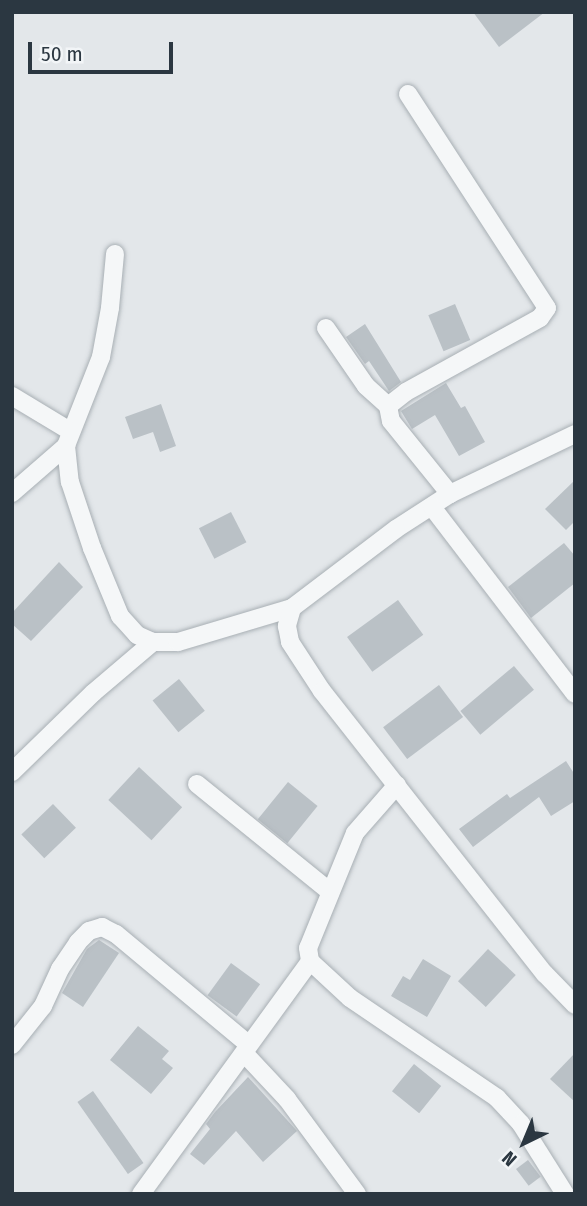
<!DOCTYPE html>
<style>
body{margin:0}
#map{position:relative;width:587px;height:1206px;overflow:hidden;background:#e3e7ea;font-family:"Fira Sans Condensed",sans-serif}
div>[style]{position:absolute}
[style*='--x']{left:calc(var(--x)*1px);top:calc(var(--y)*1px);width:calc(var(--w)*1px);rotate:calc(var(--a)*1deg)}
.building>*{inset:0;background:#bac1c6;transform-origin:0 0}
.roads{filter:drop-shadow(0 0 2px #a8afb4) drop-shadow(0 0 2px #a8afb4)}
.minor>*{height:18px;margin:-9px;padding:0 9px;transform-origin:9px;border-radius:9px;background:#f5f7f8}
span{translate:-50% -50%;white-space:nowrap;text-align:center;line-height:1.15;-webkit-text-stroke:5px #f2f5f7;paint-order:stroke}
.frame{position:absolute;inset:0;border:14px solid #2b3741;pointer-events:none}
.north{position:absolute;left:489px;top:1108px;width:70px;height:70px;-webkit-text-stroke:5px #f2f5f7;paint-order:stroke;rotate:223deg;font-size:19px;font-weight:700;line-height:28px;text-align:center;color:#2b3741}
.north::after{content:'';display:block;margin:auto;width:24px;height:32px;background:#2b3741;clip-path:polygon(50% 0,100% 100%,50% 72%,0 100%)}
.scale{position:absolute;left:28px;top:42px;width:145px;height:32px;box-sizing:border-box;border:4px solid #2b3741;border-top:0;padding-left:9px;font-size:21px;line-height:24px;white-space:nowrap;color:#2b3741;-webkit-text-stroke:5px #f2f5f7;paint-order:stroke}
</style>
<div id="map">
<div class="building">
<div style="clip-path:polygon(473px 12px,545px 12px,499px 47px)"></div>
<div style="left:455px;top:304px;width:39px;height:29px;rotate:67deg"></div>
<div style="clip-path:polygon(365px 324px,401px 382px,389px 391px,369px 361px,365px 364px,346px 337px)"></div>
<div style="clip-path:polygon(446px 383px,461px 408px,465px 406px,485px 442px,459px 456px,435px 415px,412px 429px,401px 411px)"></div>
<div style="clip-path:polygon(161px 404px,176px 446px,160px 452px,153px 432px,133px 439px,125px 417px)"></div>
<div style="clip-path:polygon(575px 480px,575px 521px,566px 530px,545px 509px)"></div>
<div style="left:231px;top:512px;width:34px;height:36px;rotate:63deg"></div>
<div style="clip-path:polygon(564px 543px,575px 556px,575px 583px,531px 618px,508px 587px)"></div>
<div style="clip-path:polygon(59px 562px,83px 587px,31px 641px,12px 624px,12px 613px)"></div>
<div style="left:398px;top:600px;width:43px;height:63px;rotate:54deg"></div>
<div style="left:514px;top:666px;width:31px;height:70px;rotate:50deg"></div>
<div style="left:179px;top:679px;width:41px;height:34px;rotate:51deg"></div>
<div style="left:439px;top:685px;width:40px;height:70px;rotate:53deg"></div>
<div style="clip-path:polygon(566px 761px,575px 775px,575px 801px,551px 816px,539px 797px,473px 847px,459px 829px,507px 794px,510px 798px)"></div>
<div style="left:139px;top:767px;width:59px;height:45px;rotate:43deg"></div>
<div style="left:288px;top:782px;width:38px;height:48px;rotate:39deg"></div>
<div style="left:53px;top:804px;width:33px;height:44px;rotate:46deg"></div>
<div style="clip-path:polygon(99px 940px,119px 953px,83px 1007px,62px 993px,87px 949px)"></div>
<div style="left:488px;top:949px;width:38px;height:44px;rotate:43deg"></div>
<div style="clip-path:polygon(423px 959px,451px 976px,427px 1017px,391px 996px,403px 976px,410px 980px)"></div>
<div style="left:231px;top:963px;width:36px;height:40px;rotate:36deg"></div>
<div style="clip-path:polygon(138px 1026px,169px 1051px,162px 1059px,173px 1068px,151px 1094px,110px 1060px)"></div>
<div style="clip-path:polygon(575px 1053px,575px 1102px,550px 1079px)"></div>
<div style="left:414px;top:1064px;width:35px;height:35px;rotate:39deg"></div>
<div style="clip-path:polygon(248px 1077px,297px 1131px,263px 1162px,236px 1131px,204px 1165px,190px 1154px,210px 1129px,206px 1124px,215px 1112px)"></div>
<div style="left:93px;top:1091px;width:88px;height:19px;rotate:55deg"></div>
<div style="left:528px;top:1160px;width:21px;height:15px;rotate:53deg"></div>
</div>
<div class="roads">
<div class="minor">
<div style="--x:408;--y:94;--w:255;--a:57"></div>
<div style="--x:547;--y:308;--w:12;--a:125"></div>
<div style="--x:540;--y:318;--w:153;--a:151.1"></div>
<div style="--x:406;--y:392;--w:23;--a:142"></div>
<div style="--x:388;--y:406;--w:15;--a:79"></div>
<div style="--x:391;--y:421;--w:94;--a:51.1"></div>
<div style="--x:115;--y:254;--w:54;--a:95.3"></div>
<div style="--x:110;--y:308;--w:50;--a:100.4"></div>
<div style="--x:101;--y:357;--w:96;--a:111.5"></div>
<div style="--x:66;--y:446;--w:36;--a:84"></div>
<div style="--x:70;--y:482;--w:70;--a:71.6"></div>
<div style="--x:92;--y:548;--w:74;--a:67.6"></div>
<div style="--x:120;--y:616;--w:25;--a:48"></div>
<div style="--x:137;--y:635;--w:17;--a:24"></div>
<div style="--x:153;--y:642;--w:25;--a:0"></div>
<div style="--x:178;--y:642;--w:119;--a:-16.6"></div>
<div style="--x:326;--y:328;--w:70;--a:55.4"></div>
<div style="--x:366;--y:386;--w:30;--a:42"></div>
<div style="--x:12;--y:396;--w:68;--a:31.1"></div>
<div style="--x:575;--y:434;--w:139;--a:154.4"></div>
<div style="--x:450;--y:494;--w:64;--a:147.1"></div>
<div style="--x:396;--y:529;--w:131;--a:142.8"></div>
<div style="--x:292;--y:608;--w:19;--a:106"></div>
<div style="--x:287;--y:626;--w:16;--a:79"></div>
<div style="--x:290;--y:642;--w:59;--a:56.9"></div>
<div style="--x:322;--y:691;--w:360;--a:51.8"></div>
<div style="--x:545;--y:974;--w:43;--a:45.9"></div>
<div style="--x:12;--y:493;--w:72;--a:-41"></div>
<div style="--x:432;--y:507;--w:235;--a:52.6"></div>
<div style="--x:12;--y:772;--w:113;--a:-44.3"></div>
<div style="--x:93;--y:693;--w:79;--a:-40.4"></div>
<div style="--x:197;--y:784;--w:170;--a:39"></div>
<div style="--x:397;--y:785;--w:64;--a:131.2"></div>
<div style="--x:355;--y:833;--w:124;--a:112.2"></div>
<div style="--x:308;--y:948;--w:13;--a:81"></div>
<div style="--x:310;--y:961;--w:54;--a:42.8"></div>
<div style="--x:350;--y:998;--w:178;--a:34.2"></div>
<div style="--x:497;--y:1098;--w:35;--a:47"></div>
<div style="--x:521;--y:1124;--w:83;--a:57.8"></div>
<div style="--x:12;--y:1045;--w:50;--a:-51.5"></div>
<div style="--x:43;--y:1006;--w:41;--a:-65.3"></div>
<div style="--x:60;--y:969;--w:32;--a:-56"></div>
<div style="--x:78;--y:942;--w:16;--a:-45"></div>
<div style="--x:89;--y:931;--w:14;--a:-17"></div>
<div style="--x:102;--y:927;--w:16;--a:27"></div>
<div style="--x:116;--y:934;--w:173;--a:39.8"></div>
<div style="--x:244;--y:1053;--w:63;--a:46.9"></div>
<div style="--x:287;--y:1099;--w:118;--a:53.6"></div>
<div style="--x:141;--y:1194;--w:288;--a:-54"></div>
</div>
</div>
<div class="frame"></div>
<div class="north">N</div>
<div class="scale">50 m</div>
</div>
